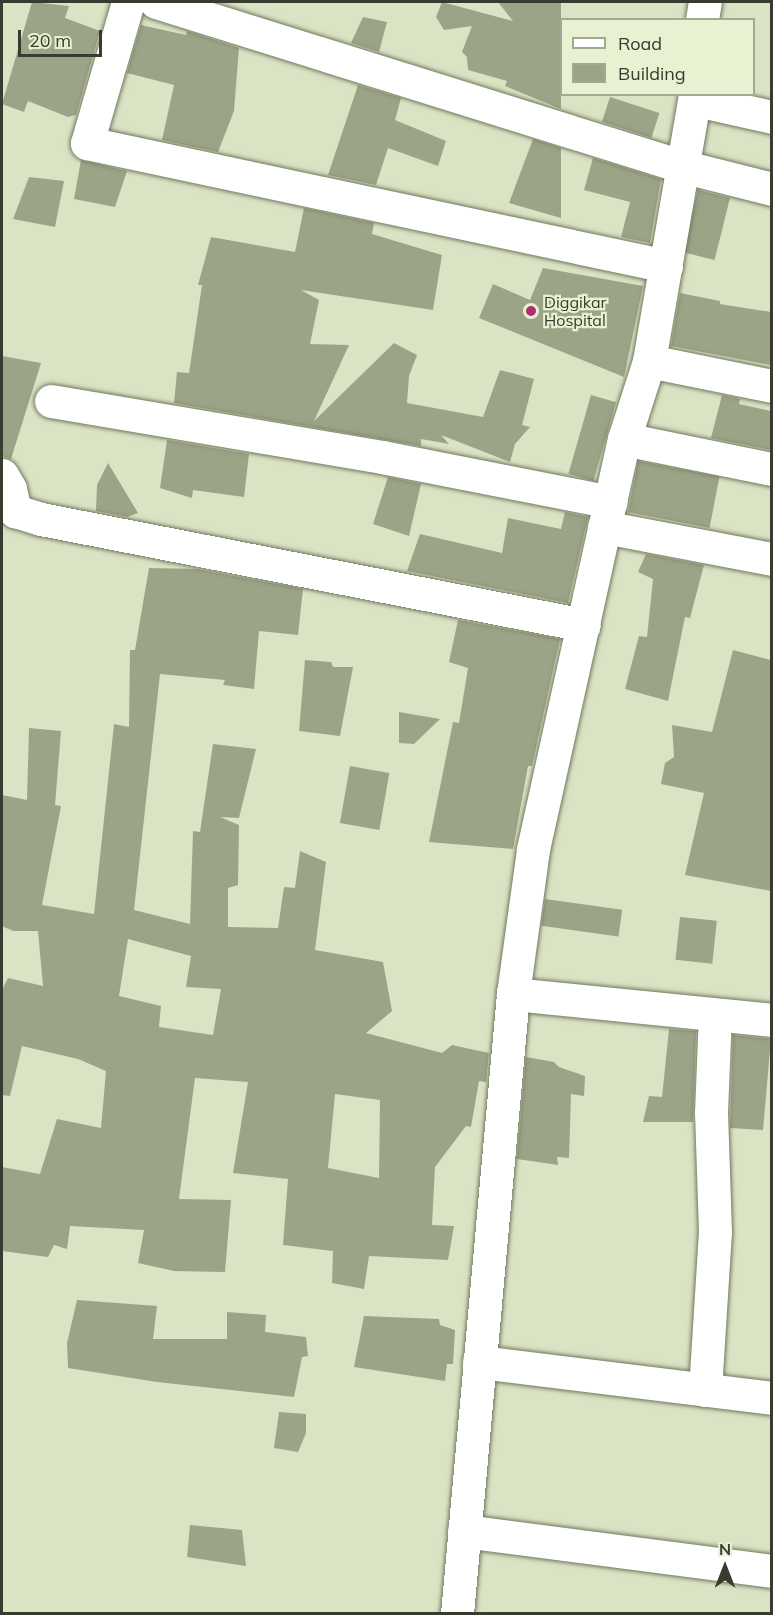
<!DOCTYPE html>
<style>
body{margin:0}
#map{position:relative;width:773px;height:1615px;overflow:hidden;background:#dae4c5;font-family:Mulish,sans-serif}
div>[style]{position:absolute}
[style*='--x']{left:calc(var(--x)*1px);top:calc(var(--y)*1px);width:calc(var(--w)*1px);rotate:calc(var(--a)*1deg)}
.building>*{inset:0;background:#9ba487;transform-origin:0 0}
.roads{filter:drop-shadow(0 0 2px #71795e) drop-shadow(0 0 2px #71795e)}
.minor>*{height:33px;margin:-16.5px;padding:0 16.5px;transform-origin:16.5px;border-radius:16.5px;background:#fff}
.dots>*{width:16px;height:16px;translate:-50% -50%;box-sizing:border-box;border:3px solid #e8f1d2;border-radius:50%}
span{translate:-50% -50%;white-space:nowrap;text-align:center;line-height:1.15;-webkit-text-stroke:4.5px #e8f1d2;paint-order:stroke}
.poi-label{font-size:16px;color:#383b2f}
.left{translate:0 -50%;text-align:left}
.frame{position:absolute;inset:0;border:3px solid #383b2f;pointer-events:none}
.legend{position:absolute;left:560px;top:18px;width:195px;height:78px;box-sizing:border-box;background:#e8f1d2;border:2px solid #a2a891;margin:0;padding:8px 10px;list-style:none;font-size:18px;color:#383b2f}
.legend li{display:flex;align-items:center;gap:12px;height:30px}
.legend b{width:30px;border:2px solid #a2a891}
.north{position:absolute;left:695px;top:1537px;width:60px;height:60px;-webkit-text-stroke:4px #e8f1d2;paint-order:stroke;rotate:0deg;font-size:16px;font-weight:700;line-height:24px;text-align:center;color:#383b2f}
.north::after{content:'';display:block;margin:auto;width:21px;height:27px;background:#383b2f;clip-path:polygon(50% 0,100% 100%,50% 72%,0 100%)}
.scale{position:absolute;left:18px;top:30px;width:84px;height:27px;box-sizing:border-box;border:3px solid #383b2f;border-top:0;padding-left:8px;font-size:18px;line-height:21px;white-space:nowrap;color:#383b2f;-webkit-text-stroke:4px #e8f1d2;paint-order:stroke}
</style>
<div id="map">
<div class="building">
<div style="clip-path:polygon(32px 2px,69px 6px,65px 18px,100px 31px,76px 115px,68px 117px,28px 101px,24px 112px,2px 104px)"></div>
<div style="clip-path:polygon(442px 2px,513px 21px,498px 2px,561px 2px,561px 109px,505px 86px,507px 81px,468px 70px,467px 57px,462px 52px,472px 26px,444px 30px,436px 17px)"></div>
<div style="clip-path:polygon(363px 17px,387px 22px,379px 52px,351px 43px)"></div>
<div style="clip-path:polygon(141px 25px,186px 35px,187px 31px,239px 48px,234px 111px,218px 152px,162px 140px,174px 85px,127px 73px)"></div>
<div style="clip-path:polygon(358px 85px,401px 98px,395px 120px,446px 141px,438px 166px,388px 148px,376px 185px,328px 175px)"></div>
<div style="left:610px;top:97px;width:52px;height:26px;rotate:18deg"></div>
<div style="clip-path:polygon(533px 139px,561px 148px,561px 218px,509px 203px)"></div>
<div style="clip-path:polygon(593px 158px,661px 179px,650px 243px,621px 237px,630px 202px,584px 190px)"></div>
<div style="clip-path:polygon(81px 160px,127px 171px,115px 207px,74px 199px)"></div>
<div style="clip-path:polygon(29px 177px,64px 181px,55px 227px,13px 219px)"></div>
<div style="left:698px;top:190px;width:33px;height:64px;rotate:14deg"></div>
<div style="clip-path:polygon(304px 208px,374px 223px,372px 234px,442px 255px,433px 310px,301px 290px,319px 300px,310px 344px,349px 345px,314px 421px,394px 343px,417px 355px,409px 376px,407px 403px,483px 417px,500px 370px,534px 379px,522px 425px,530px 427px,515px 444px,510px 462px,441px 435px,449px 444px,421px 439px,421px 446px,174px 403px,177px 372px,189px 373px,202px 285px,198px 285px,211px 237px,295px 252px)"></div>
<div style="clip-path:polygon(543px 268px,643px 286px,624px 377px,479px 318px,493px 284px,530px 300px)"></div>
<div style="clip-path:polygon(680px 293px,720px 301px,720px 304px,771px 312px,771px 365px,671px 346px)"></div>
<div style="clip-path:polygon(2px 356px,41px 363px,11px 459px,2px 456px)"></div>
<div style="left:591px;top:395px;width:26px;height:82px;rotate:16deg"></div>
<div style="clip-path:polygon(722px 395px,740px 399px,739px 404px,771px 411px,771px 450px,711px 438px)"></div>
<div style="clip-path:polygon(167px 440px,249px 454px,244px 497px,193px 490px,192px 498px,160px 488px)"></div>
<div style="left:638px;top:461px;width:83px;height:52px;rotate:11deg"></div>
<div style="clip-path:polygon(108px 463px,138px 513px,127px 517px,96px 511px,97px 485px)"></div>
<div style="clip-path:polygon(388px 477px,421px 484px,409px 536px,373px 524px)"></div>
<div style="clip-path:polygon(565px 512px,588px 517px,568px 603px,407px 571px,420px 534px,502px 553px,508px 518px,561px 529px)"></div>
<div style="clip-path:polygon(646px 554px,704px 565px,690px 618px,685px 617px,668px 701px,625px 689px,639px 636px,647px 637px,653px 579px,638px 572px)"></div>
<div style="clip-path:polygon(evenodd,149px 568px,197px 569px,303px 589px,298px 635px,259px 631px,254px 689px,223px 685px,225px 680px,160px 674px,134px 910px,190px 924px,193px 831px,200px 832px,213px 744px,256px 749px,239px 818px,220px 817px,239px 825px,238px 885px,228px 888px,228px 927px,278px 928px,284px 887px,295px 888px,300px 851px,326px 862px,315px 950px,383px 962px,392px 1011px,366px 1033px,442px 1053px,452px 1045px,489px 1053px,486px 1082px,479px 1081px,471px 1127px,466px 1126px,435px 1167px,432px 1225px,454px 1226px,448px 1260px,369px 1256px,364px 1289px,332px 1283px,333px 1251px,283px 1245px,288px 1179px,233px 1173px,248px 1082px,195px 1078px,179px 1199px,231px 1200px,225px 1272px,174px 1271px,138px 1263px,144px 1230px,70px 1226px,67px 1249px,54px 1245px,48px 1257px,2px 1251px,2px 1167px,40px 1174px,57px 1119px,101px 1128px,106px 1071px,78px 1059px,22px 1046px,10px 1096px,2px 1095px,2px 990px,8px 978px,43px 986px,38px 931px,13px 931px,2px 926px,2px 795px,27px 800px,29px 728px,61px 731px,55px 805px,61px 806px,42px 905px,94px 914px,114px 724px,129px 727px,130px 650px,135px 650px,149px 568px,128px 939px,191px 956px,186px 987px,221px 989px,213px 1035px,159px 1027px,161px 1006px,119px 996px,128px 939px,149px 568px,335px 1094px,380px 1100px,379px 1178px,328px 1168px,335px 1094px)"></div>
<div style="clip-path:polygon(458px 620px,560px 639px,532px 766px,528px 766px,513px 849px,429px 842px,453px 722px,459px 723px,468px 668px,449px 662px)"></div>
<div style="clip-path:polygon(733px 650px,771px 660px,771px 891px,685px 875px,704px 793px,661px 784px,665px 763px,674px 757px,672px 725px,712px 732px)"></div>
<div style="clip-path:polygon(305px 660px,331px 662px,333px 667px,353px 667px,340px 736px,299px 731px)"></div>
<div style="clip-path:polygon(399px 712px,440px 719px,414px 744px,399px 743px)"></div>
<div style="left:350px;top:766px;width:40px;height:58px;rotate:10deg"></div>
<div style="left:545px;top:899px;width:78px;height:27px;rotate:8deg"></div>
<div style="left:680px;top:917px;width:37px;height:43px;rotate:6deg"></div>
<div style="clip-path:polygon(669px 1029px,696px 1031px,693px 1122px,643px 1122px,649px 1096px,662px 1097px)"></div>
<div style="clip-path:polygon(733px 1035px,771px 1039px,763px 1130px,730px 1128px)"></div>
<div style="clip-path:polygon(526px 1057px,554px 1062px,559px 1067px,585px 1076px,584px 1096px,571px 1094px,569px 1158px,557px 1157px,558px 1165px,517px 1159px)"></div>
<div style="clip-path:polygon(77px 1300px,157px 1306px,153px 1339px,227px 1339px,227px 1312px,266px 1315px,265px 1332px,306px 1337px,308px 1356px,302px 1357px,294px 1397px,157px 1382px,68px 1368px,67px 1343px)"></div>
<div style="clip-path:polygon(364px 1316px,439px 1319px,440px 1325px,455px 1330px,453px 1364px,447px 1364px,445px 1381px,354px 1367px)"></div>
<div style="clip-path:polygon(279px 1412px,306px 1414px,306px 1433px,298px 1452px,274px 1448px)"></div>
<div style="clip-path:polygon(190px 1525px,242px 1530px,246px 1566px,187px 1557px)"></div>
</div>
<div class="roads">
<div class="minor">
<div style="--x:128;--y:2;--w:147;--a:106.2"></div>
<div style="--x:87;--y:143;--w:592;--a:11.99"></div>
<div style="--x:156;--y:2;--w:550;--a:17.35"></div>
<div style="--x:681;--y:166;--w:94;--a:14.2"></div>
<div style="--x:702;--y:20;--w:18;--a:-81"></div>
<div style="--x:696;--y:100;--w:78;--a:12.6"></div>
<div style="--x:649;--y:361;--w:126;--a:11.5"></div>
<div style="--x:51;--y:401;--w:336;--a:9.6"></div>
<div style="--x:382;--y:457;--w:233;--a:11.1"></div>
<div style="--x:624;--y:439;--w:151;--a:11.5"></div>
<div style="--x:2;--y:475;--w:16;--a:60"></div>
<div style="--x:10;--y:489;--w:23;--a:77"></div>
<div style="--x:15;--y:511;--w:27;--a:17"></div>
<div style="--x:41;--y:519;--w:553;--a:11.05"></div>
<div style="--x:604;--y:527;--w:171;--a:10.8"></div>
<div style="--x:513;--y:994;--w:260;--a:5.7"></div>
<div style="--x:479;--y:1362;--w:295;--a:7"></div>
<div style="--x:705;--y:1390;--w:158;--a:-86.4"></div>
<div style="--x:715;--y:1232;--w:119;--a:-91.9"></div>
<div style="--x:711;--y:1113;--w:98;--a:-87.7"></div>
<div style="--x:464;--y:1531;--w:311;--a:7.4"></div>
<div style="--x:457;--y:1614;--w:623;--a:-84.84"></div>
<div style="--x:513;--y:994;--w:146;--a:-82.1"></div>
<div style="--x:533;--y:849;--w:420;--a:-77.5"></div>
<div style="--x:624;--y:439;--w:82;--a:-72.2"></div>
<div style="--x:649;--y:361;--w:271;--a:-80.2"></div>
</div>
</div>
<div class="dots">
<div style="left:531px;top:311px;background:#b12c71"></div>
</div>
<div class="poi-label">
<span class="left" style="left:544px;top:311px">Diggikar<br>Hospital</span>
</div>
<div class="frame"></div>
<ul class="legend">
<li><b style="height:8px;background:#fff"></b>Road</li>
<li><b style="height:16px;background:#9ba487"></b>Building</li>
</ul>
<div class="north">N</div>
<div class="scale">20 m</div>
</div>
